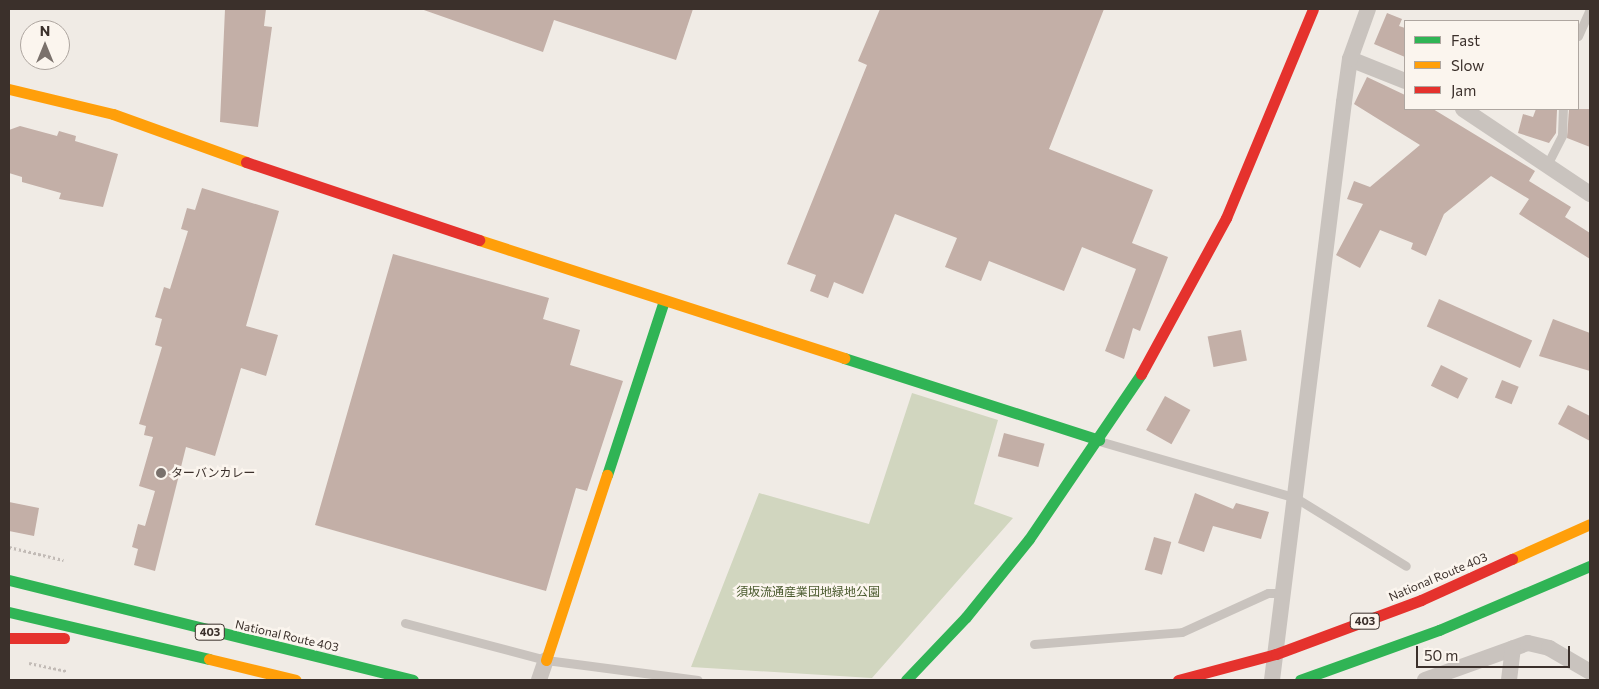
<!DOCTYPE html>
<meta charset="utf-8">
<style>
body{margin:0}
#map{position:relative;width:1599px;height:689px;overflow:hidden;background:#f0ebe5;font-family:Commissioner,"Noto Sans JP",sans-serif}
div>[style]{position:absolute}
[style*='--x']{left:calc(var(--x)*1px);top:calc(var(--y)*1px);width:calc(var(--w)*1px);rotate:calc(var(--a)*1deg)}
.green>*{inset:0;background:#d1d6bf}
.building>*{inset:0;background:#c3afa7;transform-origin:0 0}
.path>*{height:3px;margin-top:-1.5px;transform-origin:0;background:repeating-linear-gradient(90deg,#c2bbb6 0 2.5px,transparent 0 5px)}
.lane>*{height:9px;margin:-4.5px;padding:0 4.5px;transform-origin:4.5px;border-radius:4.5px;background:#c9c3be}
.street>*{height:16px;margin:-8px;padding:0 8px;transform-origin:8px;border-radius:8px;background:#c9c3be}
.fast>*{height:11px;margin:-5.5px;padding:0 5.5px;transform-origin:5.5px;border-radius:5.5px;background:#30b455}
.slow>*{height:11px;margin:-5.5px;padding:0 5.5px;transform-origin:5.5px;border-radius:5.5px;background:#ff9f0a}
.jam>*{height:11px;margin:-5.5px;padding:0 5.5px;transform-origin:5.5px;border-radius:5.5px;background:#e5322d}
.dots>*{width:14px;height:14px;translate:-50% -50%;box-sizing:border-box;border:2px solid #fbf5ee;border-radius:50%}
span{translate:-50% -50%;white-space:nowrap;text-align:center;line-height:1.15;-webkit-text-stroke:5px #fbf5ee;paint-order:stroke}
.shield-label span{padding:1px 4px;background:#fbf5ee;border:1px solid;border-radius:4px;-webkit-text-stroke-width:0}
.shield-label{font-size:11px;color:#3b302b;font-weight:700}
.poi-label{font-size:12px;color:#3b302b}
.left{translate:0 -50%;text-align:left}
.street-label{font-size:12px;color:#3b302b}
.park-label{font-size:12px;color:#4a5a2e}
.frame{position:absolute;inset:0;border:10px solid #3b302b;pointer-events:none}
.legend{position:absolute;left:1404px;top:20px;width:175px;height:90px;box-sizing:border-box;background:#fbf5ee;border:1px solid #aea6a0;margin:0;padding:6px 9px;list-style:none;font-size:15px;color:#3b302b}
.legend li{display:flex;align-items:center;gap:10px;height:25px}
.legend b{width:25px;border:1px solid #aea6a0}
.north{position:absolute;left:20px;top:20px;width:50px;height:50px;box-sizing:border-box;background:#fbf5ee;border:1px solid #aea6a0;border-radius:50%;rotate:0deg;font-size:14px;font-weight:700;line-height:20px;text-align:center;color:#3b302b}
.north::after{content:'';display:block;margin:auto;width:18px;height:22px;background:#7a716c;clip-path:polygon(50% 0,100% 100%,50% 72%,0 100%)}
.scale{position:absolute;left:1416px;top:646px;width:154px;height:22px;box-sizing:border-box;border:2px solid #3b302b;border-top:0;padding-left:6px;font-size:15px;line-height:18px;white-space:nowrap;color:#3b302b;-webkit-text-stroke:4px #fbf5ee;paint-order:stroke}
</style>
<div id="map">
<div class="green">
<div style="clip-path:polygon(912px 393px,998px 420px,974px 504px,1013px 518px,872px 678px,691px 667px,759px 493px,869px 524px)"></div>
</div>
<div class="building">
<div style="clip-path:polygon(225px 9px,266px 9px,264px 26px,272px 27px,258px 127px,220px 122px)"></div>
<div style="clip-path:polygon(421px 9px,693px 9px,676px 60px,554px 20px,543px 52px)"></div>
<div style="clip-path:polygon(880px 9px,1104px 9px,1049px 149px,1153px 190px,1132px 243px,1168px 257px,1140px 331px,1133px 328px,1124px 359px,1105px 351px,1136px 269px,1082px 247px,1064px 291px,989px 261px,981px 281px,945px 267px,957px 238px,895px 214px,863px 294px,834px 282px,828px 298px,810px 291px,816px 275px,787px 264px,867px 65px,858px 61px)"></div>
<div style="clip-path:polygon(1387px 13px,1402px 19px,1399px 26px,1405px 28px,1405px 57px,1374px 44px)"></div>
<div style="clip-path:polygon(1367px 77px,1405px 95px,1405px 109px,1433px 109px,1535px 171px,1529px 181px,1571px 207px,1565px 217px,1590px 233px,1590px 259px,1519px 214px,1529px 199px,1491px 176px,1444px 214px,1426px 256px,1411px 249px,1413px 243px,1380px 230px,1360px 268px,1336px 255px,1363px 204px,1347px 199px,1354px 181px,1370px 187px,1420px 145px,1354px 104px)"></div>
<div style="clip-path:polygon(1536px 109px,1557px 110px,1556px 133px,1549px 143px,1518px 133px,1523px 114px,1533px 117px)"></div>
<div style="clip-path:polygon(1569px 109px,1590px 109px,1590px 147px,1567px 138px)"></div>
<div style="clip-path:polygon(20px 126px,57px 136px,59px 131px,76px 136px,75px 141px,118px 154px,103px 207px,59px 199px,61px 193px,22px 182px,22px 177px,9px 173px,9px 130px)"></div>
<div style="clip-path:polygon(202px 188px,279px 211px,246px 326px,278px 335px,266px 376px,241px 368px,215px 456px,186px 447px,155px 571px,134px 565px,138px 549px,132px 547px,138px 524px,145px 526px,155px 491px,139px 486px,153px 437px,144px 435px,146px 426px,139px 424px,162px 347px,155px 345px,162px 319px,155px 317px,164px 287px,170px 289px,188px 231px,181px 229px,187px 208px,195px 210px)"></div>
<div style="clip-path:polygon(393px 254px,549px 298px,543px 319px,580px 330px,570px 365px,623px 381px,587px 491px,576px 488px,546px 591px,315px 525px)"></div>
<div style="left:1439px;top:299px;width:102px;height:30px;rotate:24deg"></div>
<div style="clip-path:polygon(1553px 319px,1590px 333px,1590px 371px,1539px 356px)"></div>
<div style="left:1241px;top:330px;width:31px;height:34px;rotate:79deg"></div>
<div style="left:1441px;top:365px;width:30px;height:23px;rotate:26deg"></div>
<div style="left:1502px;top:380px;width:18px;height:19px;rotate:22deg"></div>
<div style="left:1165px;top:396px;width:29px;height:39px;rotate:29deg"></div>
<div style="clip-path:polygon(1568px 405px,1590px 416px,1590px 441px,1558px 424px)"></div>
<div style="left:1004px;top:433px;width:42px;height:24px;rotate:15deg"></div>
<div style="clip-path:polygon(1195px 493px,1233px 509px,1236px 503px,1269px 512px,1261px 539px,1213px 526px,1204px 552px,1178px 543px)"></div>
<div style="clip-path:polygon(9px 502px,39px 508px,34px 536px,9px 531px)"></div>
<div style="left:1154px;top:537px;width:18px;height:34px;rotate:16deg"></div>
</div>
<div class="path">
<div style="--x:9;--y:547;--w:56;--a:13.5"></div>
<div style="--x:29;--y:663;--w:39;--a:12"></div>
</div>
<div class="lane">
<div style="--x:1578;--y:36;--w:30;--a:-66"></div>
<div style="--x:1548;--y:163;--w:31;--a:-63"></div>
<div style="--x:1562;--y:135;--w:26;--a:-88"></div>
<div style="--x:1099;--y:441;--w:205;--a:16.1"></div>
<div style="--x:1296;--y:498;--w:129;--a:31.7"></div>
<div style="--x:405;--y:623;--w:146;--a:14.7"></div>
<div style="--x:546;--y:660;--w:153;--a:7.5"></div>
<div style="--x:1034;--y:644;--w:148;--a:-4.6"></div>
<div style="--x:1182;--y:632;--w:94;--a:-24.4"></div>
<div style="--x:1268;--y:593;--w:16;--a:0"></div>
</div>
<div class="street">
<div style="--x:1350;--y:59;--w:59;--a:21.8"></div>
<div style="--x:1463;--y:109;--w:153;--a:33.8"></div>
<div style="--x:539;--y:680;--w:21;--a:-71"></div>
<div style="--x:1272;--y:680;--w:582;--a:-82.9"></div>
<div style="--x:1344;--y:102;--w:43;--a:-82.1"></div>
<div style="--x:1350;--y:59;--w:53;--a:-70.2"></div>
<div style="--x:1425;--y:680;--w:109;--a:-19.8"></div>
<div style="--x:1528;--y:643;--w:22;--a:13"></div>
<div style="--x:1549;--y:648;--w:48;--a:30.3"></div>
<div style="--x:1509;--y:680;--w:32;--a:-83"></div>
</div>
<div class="fast">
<div style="--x:844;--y:358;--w:268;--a:17.8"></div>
<div style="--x:607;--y:475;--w:183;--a:-71.9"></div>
<div style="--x:9;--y:580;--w:416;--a:13.9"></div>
<div style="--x:9;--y:612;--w:205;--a:13.2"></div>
<div style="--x:906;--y:680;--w:87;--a:-46.4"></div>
<div style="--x:966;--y:617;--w:100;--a:-51.1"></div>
<div style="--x:1029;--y:539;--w:199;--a:-55.8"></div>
<div style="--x:1300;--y:680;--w:148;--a:-19.8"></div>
<div style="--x:1439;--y:630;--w:164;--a:-23"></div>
</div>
<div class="slow">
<div style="--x:9;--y:89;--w:107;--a:13.5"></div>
<div style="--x:113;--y:114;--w:141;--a:19.8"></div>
<div style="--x:479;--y:240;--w:384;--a:17.9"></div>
<div style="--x:1512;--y:559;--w:85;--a:-24.2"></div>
<div style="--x:209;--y:659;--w:89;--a:13.6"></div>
<div style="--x:546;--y:660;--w:195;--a:-71.8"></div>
</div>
<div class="jam">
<div style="--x:246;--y:162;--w:246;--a:18.5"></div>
<div style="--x:1141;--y:374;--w:178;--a:-61.4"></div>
<div style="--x:1226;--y:218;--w:226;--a:-67.4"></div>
<div style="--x:9;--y:638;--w:55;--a:0"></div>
<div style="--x:1178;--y:680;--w:101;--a:-14.9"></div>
<div style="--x:1276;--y:654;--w:155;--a:-20.4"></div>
<div style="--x:1421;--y:600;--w:100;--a:-24.3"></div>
</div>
<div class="dots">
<div style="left:161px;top:473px;background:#7a716c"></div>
</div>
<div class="shield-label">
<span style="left:1365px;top:621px">403</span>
<span style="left:210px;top:632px">403</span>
</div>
<div class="poi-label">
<span class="left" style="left:171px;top:473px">ターバンカレー</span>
</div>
<div class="street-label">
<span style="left:1438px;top:577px;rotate:-23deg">National Route 403</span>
<span style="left:287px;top:636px;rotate:13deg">National Route 403</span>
</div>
<div class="park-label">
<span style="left:808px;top:592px">須坂流通産業団地緑地公園</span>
</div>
<div class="frame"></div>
<ul class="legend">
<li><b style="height:6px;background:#30b455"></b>Fast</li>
<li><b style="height:6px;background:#ff9f0a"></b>Slow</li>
<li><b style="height:6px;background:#e5322d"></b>Jam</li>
</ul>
<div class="north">N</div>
<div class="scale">50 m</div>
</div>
